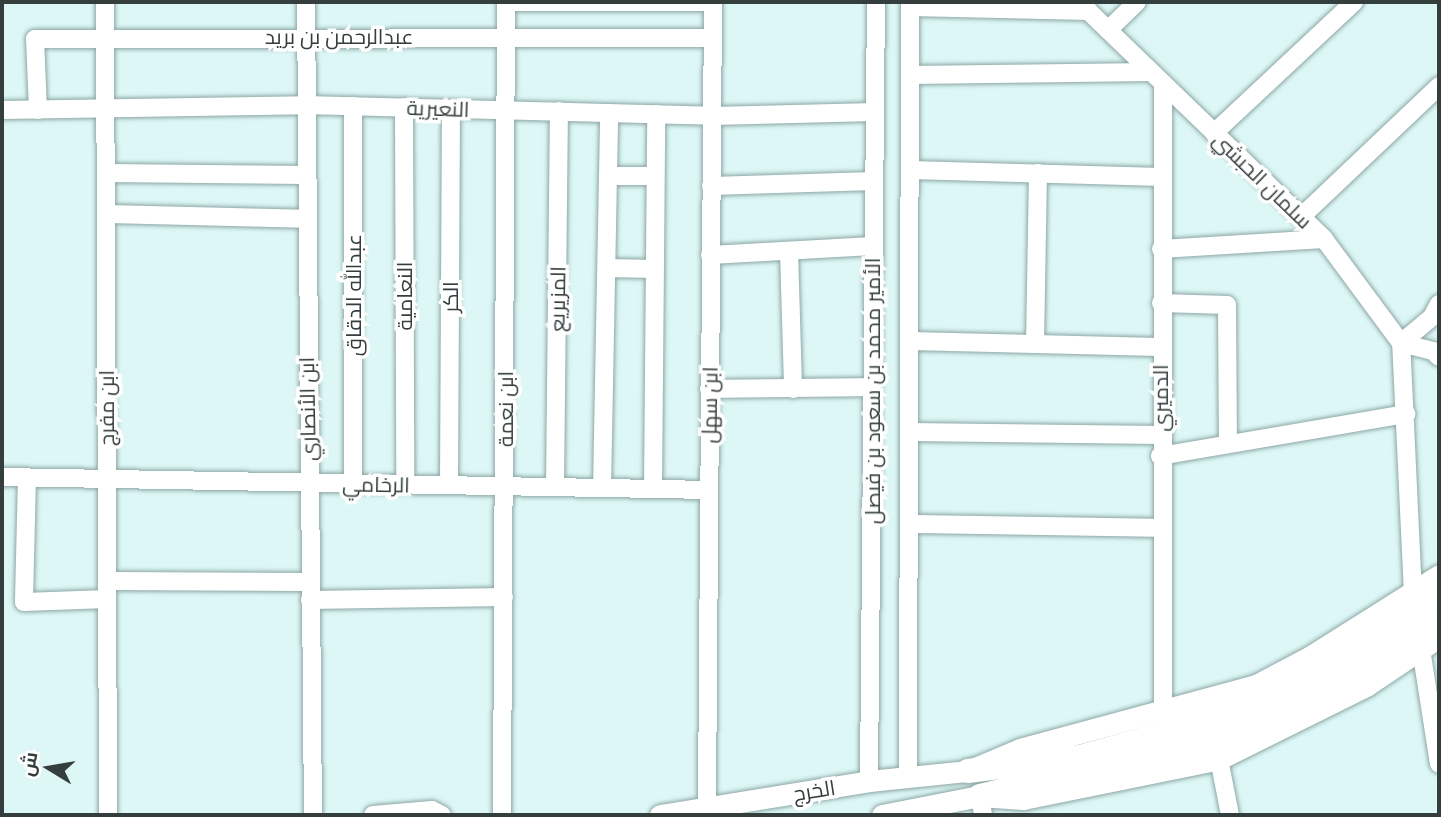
<!DOCTYPE html>
<meta charset="utf-8">
<style>
body{margin:0}
#map{position:relative;width:1441px;height:817px;overflow:hidden;background:#dcf7f6;font-family:"IBM Plex Sans",Cairo,sans-serif}
div>[style]{position:absolute}
[style*='--x']{left:calc(var(--x)*1px);top:calc(var(--y)*1px);width:calc(var(--w)*1px);rotate:calc(var(--a)*1deg)}
.roads{filter:drop-shadow(0 0 2px #8da7a5) drop-shadow(0 0 2px #8da7a5)}
.minor>*{height:18px;margin:-9px;padding:0 9px;transform-origin:9px;border-radius:9px;background:#fff}
.major>*{height:21px;margin:-10.5px;padding:0 10.5px;transform-origin:10.5px;border-radius:10.5px;background:#fff}
.highway>*{height:24px;margin:-12px;padding:0 12px;transform-origin:12px;border-radius:12px;background:#fff}
span{translate:-50% -50%;white-space:nowrap;text-align:center;line-height:1.15;-webkit-text-stroke:7px #fff;paint-order:stroke}
.street-label{font-size:21px;color:#333e3d}
.frame{position:absolute;inset:0;border:4px solid #333e3d;pointer-events:none}
.north{position:absolute;left:14px;top:733px;width:70px;height:70px;-webkit-text-stroke:5px #fff;paint-order:stroke;rotate:281deg;font-size:19px;font-weight:700;line-height:28px;text-align:center;color:#333e3d}
.north::after{content:'';display:block;margin:auto;width:24px;height:32px;background:#333e3d;clip-path:polygon(50% 0,100% 100%,50% 72%,0 100%)}
</style>
<div id="map">
<div class="roads">
<div class="minor">
<div style="--x:105;--y:2;--w:813;--a:89.79"></div>
<div style="--x:306;--y:2;--w:813;--a:89.51"></div>
<div style="--x:506;--y:2;--w:207;--a:0"></div>
<div style="--x:713;--y:2;--w:806;--a:90.43"></div>
<div style="--x:1079;--y:2;--w:341;--a:44"></div>
<div style="--x:1324;--y:239;--w:129;--a:53.5"></div>
<div style="--x:1401;--y:343;--w:33;--a:14"></div>
<div style="--x:1433;--y:351;--w:8;--a:45"></div>
<div style="--x:910;--y:7;--w:179;--a:1.3"></div>
<div style="--x:1108;--y:30;--w:40;--a:-44"></div>
<div style="--x:910;--y:75;--w:241;--a:-0.7"></div>
<div style="--x:353;--y:106;--w:377;--a:90"></div>
<div style="--x:404;--y:107;--w:377;--a:89.8"></div>
<div style="--x:2;--y:110;--w:303;--a:-0.9"></div>
<div style="--x:305;--y:105;--w:407;--a:1.5"></div>
<div style="--x:712;--y:116;--w:163;--a:-1.4"></div>
<div style="--x:38;--y:110;--w:71;--a:-92.4"></div>
<div style="--x:35;--y:39;--w:678;--a:-0.08"></div>
<div style="--x:1214;--y:133;--w:192;--a:-43.1"></div>
<div style="--x:910;--y:170;--w:252;--a:1.6"></div>
<div style="--x:106;--y:173;--w:199;--a:0.6"></div>
<div style="--x:608;--y:176;--w:47;--a:0"></div>
<div style="--x:711;--y:186;--w:163;--a:-1.8"></div>
<div style="--x:106;--y:214;--w:199;--a:1.4"></div>
<div style="--x:1301;--y:217;--w:190;--a:-43.5"></div>
<div style="--x:1161;--y:249;--w:163;--a:-3.5"></div>
<div style="--x:789;--y:251;--w:138;--a:88.3"></div>
<div style="--x:710;--y:255;--w:163;--a:-3.2"></div>
<div style="--x:607;--y:268;--w:48;--a:1.2"></div>
<div style="--x:1161;--y:303;--w:66;--a:1.7"></div>
<div style="--x:1227;--y:305;--w:138;--a:89.6"></div>
<div style="--x:909;--y:341;--w:251;--a:1.4"></div>
<div style="--x:1035;--y:344;--w:171;--a:-89"></div>
<div style="--x:709;--y:389;--w:163;--a:-0.7"></div>
<div style="--x:909;--y:432;--w:251;--a:0.7"></div>
<div style="--x:1160;--y:456;--w:250;--a:-9.7"></div>
<div style="--x:2;--y:477;--w:706;--a:1.05"></div>
<div style="--x:27;--y:477;--w:125;--a:91.4"></div>
<div style="--x:24;--y:602;--w:83;--a:-2.1"></div>
<div style="--x:449;--y:485;--w:376;--a:-89.7"></div>
<div style="--x:555;--y:487;--w:376;--a:-89.4"></div>
<div style="--x:602;--y:488;--w:375;--a:-88.9"></div>
<div style="--x:653;--y:489;--w:375;--a:-89.5"></div>
<div style="--x:909;--y:524;--w:252;--a:0.9"></div>
<div style="--x:107;--y:581;--w:203;--a:0.3"></div>
<div style="--x:1413;--y:594;--w:251;--a:-92.7"></div>
<div style="--x:1401;--y:343;--w:40;--a:-40"></div>
<div style="--x:1432;--y:317;--w:15;--a:-62"></div>
<div style="--x:310;--y:600;--w:194;--a:-0.9"></div>
<div style="--x:1421;--y:649;--w:116;--a:81.1"></div>
<div style="--x:1163;--y:713;--w:630;--a:-90"></div>
<div style="--x:1219;--y:759;--w:57;--a:78.9"></div>
<div style="--x:908;--y:776;--w:774;--a:-89.85"></div>
<div style="--x:869;--y:781;--w:779;--a:-89.49"></div>
<div style="--x:980;--y:796;--w:19;--a:81"></div>
<div style="--x:373;--y:815;--w:59;--a:-4.8"></div>
<div style="--x:432;--y:810;--w:11;--a:27"></div>
<div style="--x:502;--y:815;--w:813;--a:-89.72"></div>
</div>
<div class="major">
<div style="--x:660;--y:815;--w:212;--a:-9.2"></div>
<div style="--x:869;--y:781;--w:100;--a:-5.8"></div>
<div style="--x:968;--y:771;--w:56;--a:-22.9"></div>
<div style="--x:1020;--y:749;--w:245;--a:-15.2"></div>
<div style="--x:1256;--y:685;--w:62;--a:-27.8"></div>
<div style="--x:1311;--y:656;--w:151;--a:-32.3"></div>
<div style="--x:882;--y:815;--w:100;--a:-11"></div>
<div style="--x:980;--y:796;--w:43;--a:4"></div>
<div style="--x:1023;--y:799;--w:200;--a:-11.5"></div>
<div style="--x:1219;--y:759;--w:164;--a:-26.4"></div>
<div style="--x:1366;--y:686;--w:88;--a:-33.9"></div>
</div>
<div class="highway">
<div style="--x:968;--y:771;--w:113;--a:-7.1"></div>
<div style="--x:1080;--y:757;--w:97;--a:-15.6"></div>
<div style="--x:1173;--y:731;--w:80;--a:-19.8"></div>
<div style="--x:1248;--y:704;--w:83;--a:-24.1"></div>
<div style="--x:1324;--y:670;--w:89;--a:-31.7"></div>
<div style="--x:1400;--y:623;--w:50;--a:-38.5"></div>
<div style="--x:980;--y:796;--w:241;--a:-13.2"></div>
<div style="--x:1215;--y:741;--w:171;--a:-26.4"></div>
<div style="--x:1368;--y:665;--w:84;--a:-31.8"></div>
</div>
</div>
<div class="street-label">
<span style="left:339px;top:36px">عبدالرحمن بن بريد</span>
<span style="left:438px;top:108px;rotate:2deg">النعيرية</span>
<span style="left:1263px;top:180px;rotate:44deg">سلمان الحبشي</span>
<span style="left:353px;top:295px;rotate:-90deg">عبدالله الدقاق</span>
<span style="left:404px;top:296px;rotate:-90deg">النعامية</span>
<span style="left:450px;top:297px;rotate:-90deg">الكر</span>
<span style="left:557px;top:299px;rotate:-89deg">المزيريع</span>
<span style="left:872px;top:391px;rotate:-90deg">الأمير محمد بن سعود بن فيصل</span>
<span style="left:1160px;top:398px;rotate:-90deg">الدميري</span>
<span style="left:709px;top:405px;rotate:-89deg">ابن سهل</span>
<span style="left:106px;top:408px;rotate:-90deg">ابن مفرج</span>
<span style="left:307px;top:409px;rotate:-91deg">ابن الأنصاري</span>
<span style="left:505px;top:409px;rotate:-90deg">ابن نعمة</span>
<span style="left:376px;top:484px;rotate:1deg">الرخامي</span>
<span style="left:814px;top:790px;rotate:-9deg">الخرج</span>
</div>
<div class="frame"></div>
<div class="north">ش</div>
</div>
